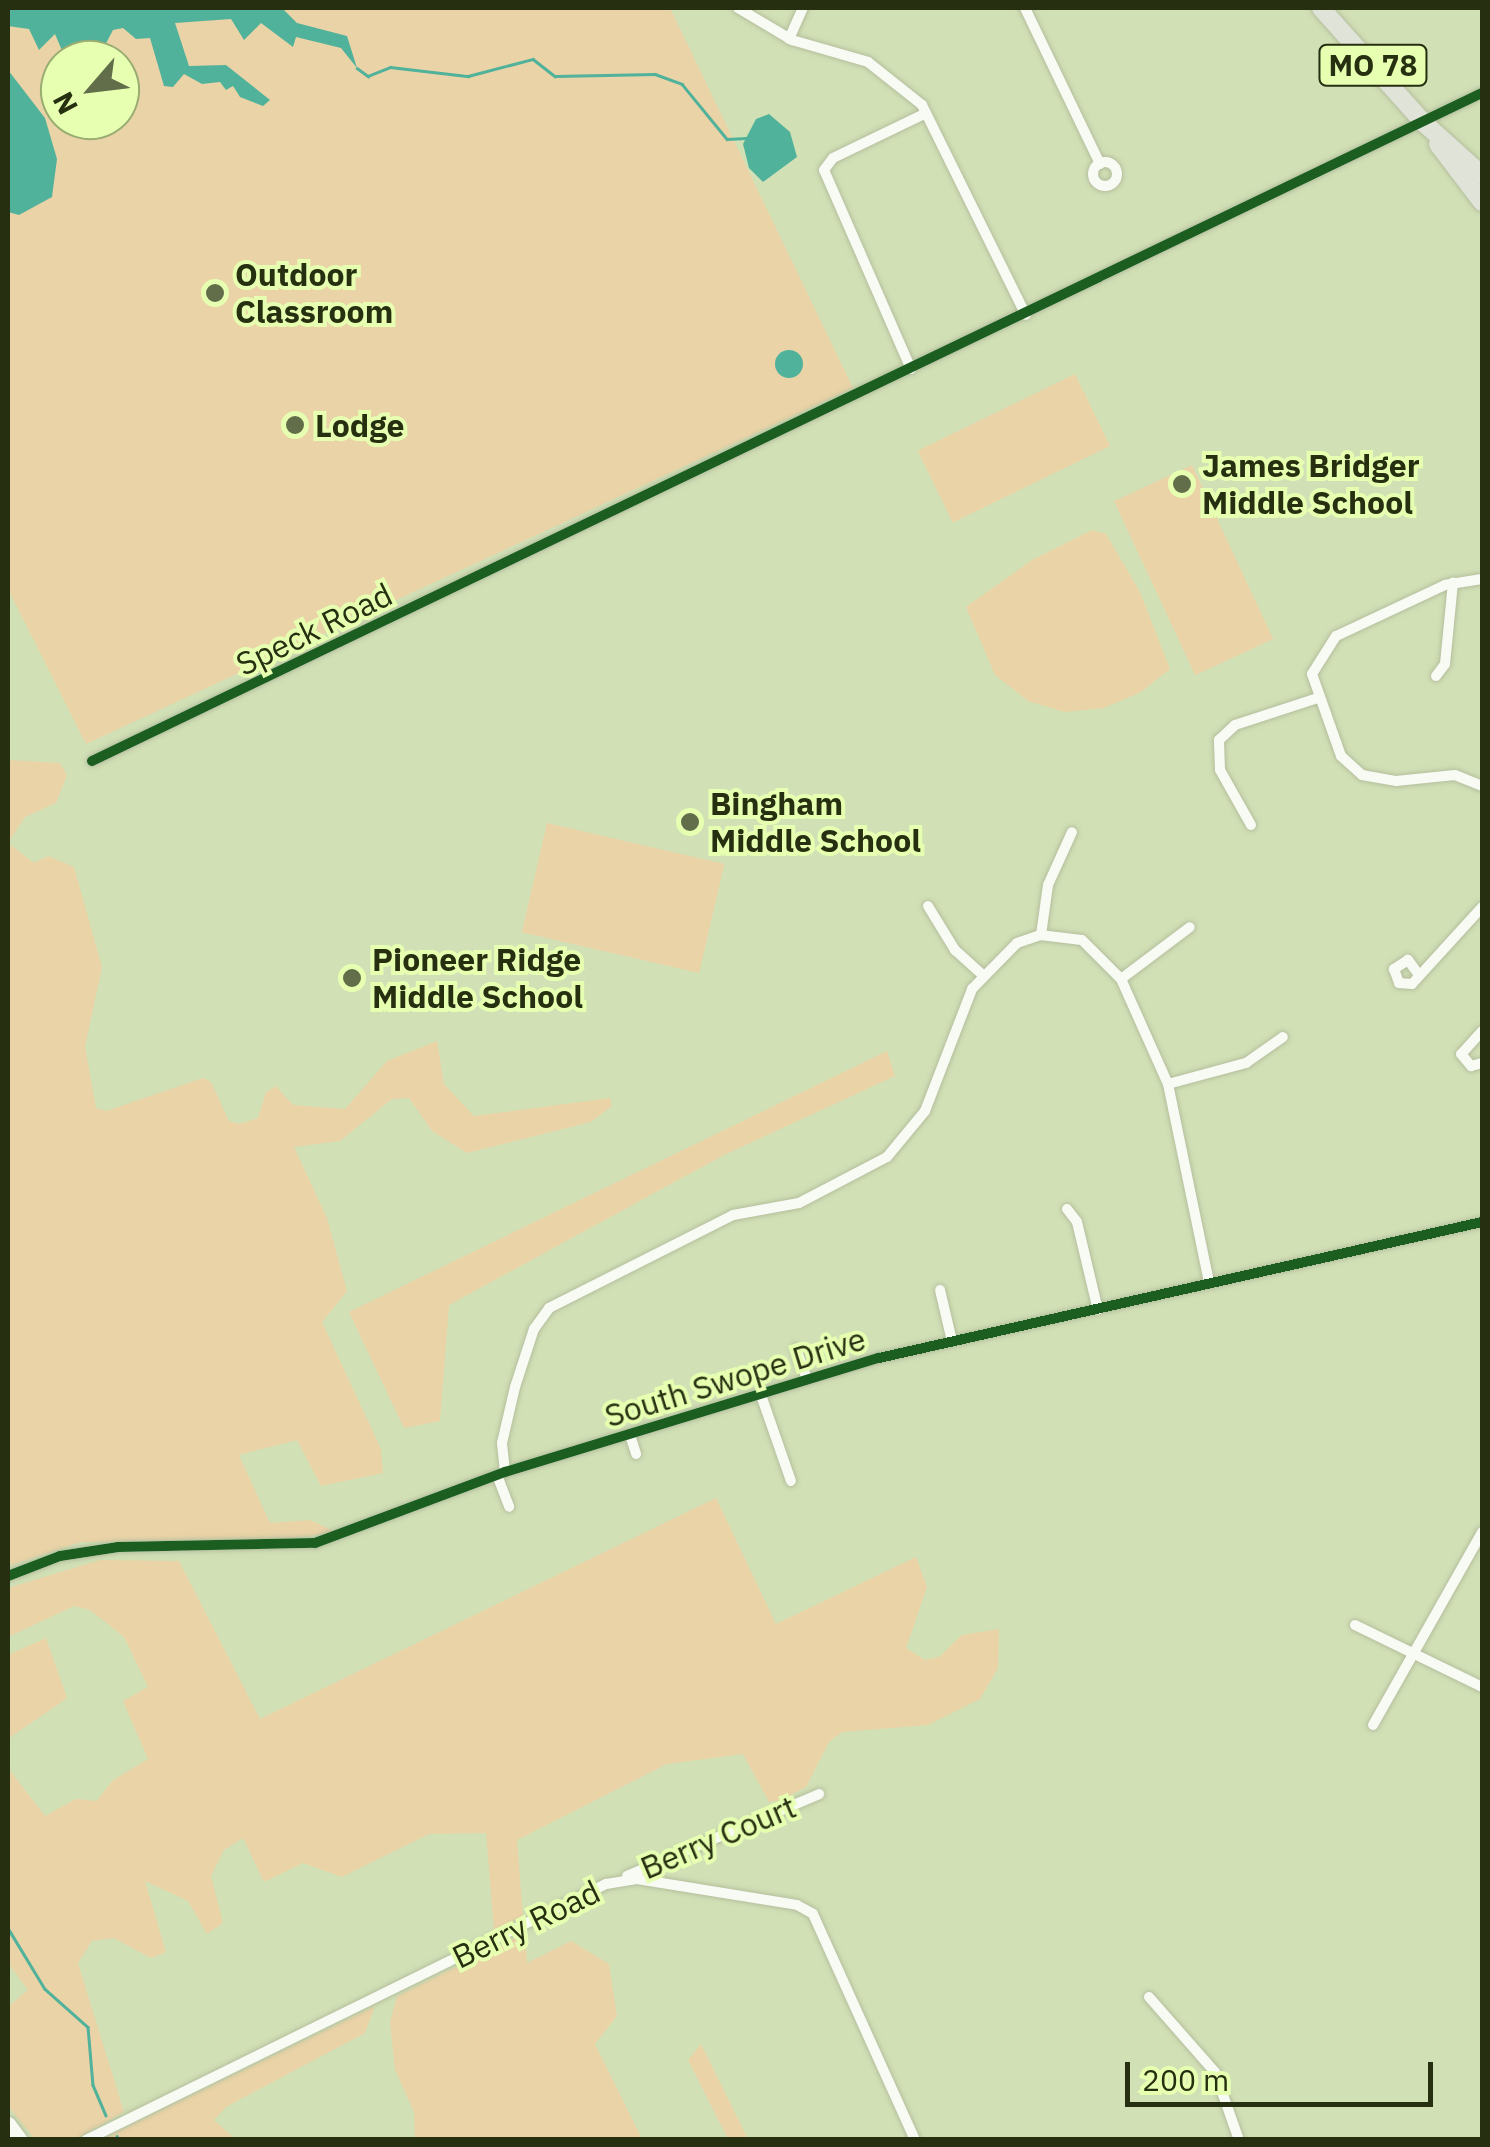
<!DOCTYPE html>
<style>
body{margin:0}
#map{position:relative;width:1490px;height:2147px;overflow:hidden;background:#d2e0b6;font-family:"IBM Plex Sans",sans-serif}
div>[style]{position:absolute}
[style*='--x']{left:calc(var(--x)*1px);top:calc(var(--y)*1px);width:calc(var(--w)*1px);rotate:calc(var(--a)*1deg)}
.green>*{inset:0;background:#ead3a7;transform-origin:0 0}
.water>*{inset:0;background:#50b29b}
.round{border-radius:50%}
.stream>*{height:2.5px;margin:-1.25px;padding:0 1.25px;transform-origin:1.25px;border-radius:1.25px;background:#50b29b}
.roads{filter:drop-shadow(0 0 2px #b4bf9d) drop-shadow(0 0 2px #b4bf9d)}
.minor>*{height:10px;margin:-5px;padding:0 5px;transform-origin:5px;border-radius:5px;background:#f8faf4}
.minor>.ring{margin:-5px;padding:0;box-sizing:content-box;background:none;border:10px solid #f8faf4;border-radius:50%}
.secondary>*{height:15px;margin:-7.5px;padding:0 7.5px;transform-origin:7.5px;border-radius:7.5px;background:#f8faf4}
.primary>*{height:18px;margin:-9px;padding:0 9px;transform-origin:9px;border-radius:9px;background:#e0e3d8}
.cycleway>*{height:10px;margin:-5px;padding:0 5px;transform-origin:5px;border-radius:5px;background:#1b5e20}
.dots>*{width:28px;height:28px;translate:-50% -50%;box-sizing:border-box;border:5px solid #e6ffb1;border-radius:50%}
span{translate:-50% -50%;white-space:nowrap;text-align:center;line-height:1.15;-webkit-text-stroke:8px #e6ffb1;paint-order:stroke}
.shield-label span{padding:2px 8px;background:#e6ffb1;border:2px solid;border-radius:8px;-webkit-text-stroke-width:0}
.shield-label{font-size:30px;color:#262f10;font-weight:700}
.poi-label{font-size:32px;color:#262f10;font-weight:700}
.left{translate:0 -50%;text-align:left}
.street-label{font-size:32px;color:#262f10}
.frame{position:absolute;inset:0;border:10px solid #262f10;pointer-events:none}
.north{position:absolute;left:40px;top:40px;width:100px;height:100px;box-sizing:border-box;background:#e6ffb1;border:2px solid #99ac71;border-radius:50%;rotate:242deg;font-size:28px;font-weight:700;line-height:40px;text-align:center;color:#262f10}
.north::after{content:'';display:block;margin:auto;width:35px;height:45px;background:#626d4a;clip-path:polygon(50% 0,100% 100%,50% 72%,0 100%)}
.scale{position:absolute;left:1125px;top:2062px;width:308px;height:45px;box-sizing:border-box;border:5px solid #262f10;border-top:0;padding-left:12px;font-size:30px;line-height:35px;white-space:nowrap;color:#262f10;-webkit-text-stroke:8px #e6ffb1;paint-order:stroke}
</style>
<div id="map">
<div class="green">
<div style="clip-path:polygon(evenodd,8px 8px,670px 8px,853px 388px,86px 744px,8px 589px,8px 8px,60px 60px,120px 60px,120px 120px,60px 120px,60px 60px)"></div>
<div style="left:1075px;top:374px;width:80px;height:175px;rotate:64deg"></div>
<div style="left:1192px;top:465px;width:192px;height:86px;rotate:65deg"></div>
<div style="clip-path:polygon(1092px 530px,1106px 534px,1140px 592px,1170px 669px,1141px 692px,1104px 708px,1065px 712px,1028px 701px,995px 675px,966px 607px,1032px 560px)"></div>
<div style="clip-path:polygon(8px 760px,60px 763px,67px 775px,56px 803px,25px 817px,8px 843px,34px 863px,48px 856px,74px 867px,102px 967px,85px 1047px,96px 1108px,106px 1111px,203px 1078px,211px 1082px,229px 1121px,239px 1124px,258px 1118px,266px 1092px,276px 1086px,293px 1105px,345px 1109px,387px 1061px,437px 1041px,444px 1084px,474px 1116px,610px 1098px,612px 1106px,591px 1122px,467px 1153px,432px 1131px,409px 1098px,392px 1099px,340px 1141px,294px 1147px,327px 1218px,347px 1291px,322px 1322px,381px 1449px,383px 1473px,321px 1486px,297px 1440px,239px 1455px,270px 1523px,310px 1520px,336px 1532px,272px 1541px,81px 1542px,8px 1566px)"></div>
<div style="left:547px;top:823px;width:182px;height:112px;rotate:13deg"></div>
<div style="clip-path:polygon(887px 1051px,895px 1076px,724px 1155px,449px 1305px,440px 1421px,404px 1428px,349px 1312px)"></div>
<div style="clip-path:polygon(716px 1498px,776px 1624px,916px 1557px,927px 1587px,906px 1648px,925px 1660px,939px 1657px,962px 1635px,999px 1629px,998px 1668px,980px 1699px,928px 1725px,842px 1732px,829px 1742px,806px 1787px,781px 1800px,769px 1802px,743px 1754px,667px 1764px,517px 1840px,523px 1917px,494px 1930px,486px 1833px,429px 1834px,342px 1877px,303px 1863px,264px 1882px,243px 1838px,224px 1850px,211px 1876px,223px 1923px,207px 1934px,188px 1901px,145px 1881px,166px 1952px,151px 1958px,114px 1938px,92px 1941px,78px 1963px,124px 2112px,76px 2139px,35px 2139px,8px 2106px,8px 2007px,28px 1990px,8px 1963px,8px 1768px,45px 1816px,76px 1799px,97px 1801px,112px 1781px,148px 1759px,123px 1701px,148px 1687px,124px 1637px,90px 1610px,74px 1606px,8px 1637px,8px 1588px,100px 1560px,179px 1561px,260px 1719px)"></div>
<div style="clip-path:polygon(46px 1638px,67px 1698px,8px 1739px,8px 1655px)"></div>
<div style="clip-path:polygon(525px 1933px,527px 1963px,571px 1941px,609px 1964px,617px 2016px,595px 2044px,642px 2139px,415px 2139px,414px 2112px,395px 2070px,390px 2022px,397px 1996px)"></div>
<div style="clip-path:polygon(375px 2006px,365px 2033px,226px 2107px,214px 2120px,235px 2139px,102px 2139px)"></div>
<div style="clip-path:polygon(701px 2044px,748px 2139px,728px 2139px,688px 2060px)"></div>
</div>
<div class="water">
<div style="clip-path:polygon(8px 8px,282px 8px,297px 23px,347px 36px,357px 68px,341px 48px,296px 37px,293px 47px,261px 23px,244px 40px,231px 19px,175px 23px,189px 66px,226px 65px,270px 100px,263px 106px,240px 97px,233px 86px,226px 90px,220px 82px,202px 84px,184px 74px,173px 87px,164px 86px,150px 38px,136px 39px,123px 28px,113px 30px,101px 53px,93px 49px,66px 60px,55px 34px,39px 50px,29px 29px,8px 26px)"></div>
<div style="clip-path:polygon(8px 70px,45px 118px,57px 159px,52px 197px,19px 215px,8px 212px)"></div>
<div style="clip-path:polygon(769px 114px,790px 132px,797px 157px,763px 182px,749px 168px,743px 144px,756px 119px)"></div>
<div class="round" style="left:775px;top:350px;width:28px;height:28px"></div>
</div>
<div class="stream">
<div style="--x:357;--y:68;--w:14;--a:36"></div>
<div style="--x:368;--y:76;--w:24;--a:-22"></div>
<div style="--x:390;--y:67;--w:79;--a:6.6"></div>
<div style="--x:468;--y:76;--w:67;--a:-14.7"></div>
<div style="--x:533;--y:59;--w:28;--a:38"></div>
<div style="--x:555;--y:76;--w:100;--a:-1.1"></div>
<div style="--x:655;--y:74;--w:29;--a:20"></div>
<div style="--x:682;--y:84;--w:71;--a:50.7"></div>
<div style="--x:727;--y:139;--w:19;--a:-3"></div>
<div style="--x:8;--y:1928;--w:71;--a:58.8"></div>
<div style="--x:45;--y:1989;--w:57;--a:41.5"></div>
<div style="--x:88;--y:2027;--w:58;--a:85.1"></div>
<div style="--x:93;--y:2085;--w:33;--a:67"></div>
<div style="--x:117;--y:2136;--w:4;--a:63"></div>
</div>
<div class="roads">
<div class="minor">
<div style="--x:738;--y:8;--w:63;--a:30.7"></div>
<div style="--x:792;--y:40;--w:79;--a:16.1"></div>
<div style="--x:868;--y:62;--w:69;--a:38.5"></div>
<div style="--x:922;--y:105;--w:234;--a:63.7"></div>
<div style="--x:1025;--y:8;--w:173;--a:64.3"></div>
<div style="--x:789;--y:39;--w:34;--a:-66"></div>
<div class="ring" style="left:1093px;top:162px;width:14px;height:14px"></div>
<div style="--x:911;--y:369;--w:217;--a:-113.6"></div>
<div style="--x:824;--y:170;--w:15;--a:-53"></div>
<div style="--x:833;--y:158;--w:103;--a:-25.8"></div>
<div style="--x:1482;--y:579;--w:37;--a:171"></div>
<div style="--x:1445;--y:585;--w:120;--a:154.9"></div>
<div style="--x:1336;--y:636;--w:45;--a:122.3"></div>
<div style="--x:1312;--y:674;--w:87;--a:70.5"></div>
<div style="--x:1341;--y:756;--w:28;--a:42"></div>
<div style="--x:1362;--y:775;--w:35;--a:10"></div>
<div style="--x:1396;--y:781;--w:59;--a:-5.8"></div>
<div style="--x:1455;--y:775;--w:29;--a:22"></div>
<div style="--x:1436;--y:676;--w:15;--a:-53"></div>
<div style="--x:1445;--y:664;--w:82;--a:-84.4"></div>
<div style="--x:92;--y:761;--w:1542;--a:-25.67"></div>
<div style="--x:1251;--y:825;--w:63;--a:-119.4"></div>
<div style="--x:1220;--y:770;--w:30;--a:-92"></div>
<div style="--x:1219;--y:740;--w:22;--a:-43"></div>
<div style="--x:1235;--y:725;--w:87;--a:-18"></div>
<div style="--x:928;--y:906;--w:52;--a:58.5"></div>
<div style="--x:955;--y:950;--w:38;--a:42"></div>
<div style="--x:1041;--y:935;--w:50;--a:-82"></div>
<div style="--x:1048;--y:885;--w:58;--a:-65.6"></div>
<div style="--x:1419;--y:975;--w:19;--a:-126"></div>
<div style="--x:1408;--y:960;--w:17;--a:147"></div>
<div style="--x:1394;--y:969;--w:15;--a:70"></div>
<div style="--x:1399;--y:983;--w:13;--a:4"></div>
<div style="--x:1412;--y:984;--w:104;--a:-47.7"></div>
<div style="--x:1121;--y:979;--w:86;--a:-37"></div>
<div style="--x:1482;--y:1031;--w:31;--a:132"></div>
<div style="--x:1461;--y:1054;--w:16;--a:50"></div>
<div style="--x:1471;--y:1066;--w:11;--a:-15"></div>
<div style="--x:1168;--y:1084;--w:81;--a:-15.1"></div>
<div style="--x:1246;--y:1063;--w:45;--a:-35.1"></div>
<div style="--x:1067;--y:1209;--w:16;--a:52"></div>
<div style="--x:1077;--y:1222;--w:90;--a:76.6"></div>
<div style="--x:940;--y:1290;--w:52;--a:76.8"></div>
<div style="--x:796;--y:1349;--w:32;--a:70"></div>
<div style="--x:761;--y:1395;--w:91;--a:70.8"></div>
<div style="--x:630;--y:1435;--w:20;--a:72"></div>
<div style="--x:505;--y:1472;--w:29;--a:-96"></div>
<div style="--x:502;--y:1443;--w:57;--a:-76.9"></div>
<div style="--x:515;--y:1387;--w:61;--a:-71.9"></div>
<div style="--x:534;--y:1329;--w:26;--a:-54"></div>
<div style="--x:549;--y:1308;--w:206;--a:-26.8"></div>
<div style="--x:733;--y:1215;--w:67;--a:-10.3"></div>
<div style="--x:799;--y:1203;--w:99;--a:-27.6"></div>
<div style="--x:887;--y:1157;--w:60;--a:-50.4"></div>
<div style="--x:925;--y:1111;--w:131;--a:-68.9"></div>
<div style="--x:972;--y:989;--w:64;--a:-45.6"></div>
<div style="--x:1017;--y:943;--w:24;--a:-19"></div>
<div style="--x:1040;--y:935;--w:42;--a:6.8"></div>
<div style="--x:1082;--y:940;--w:55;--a:45"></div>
<div style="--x:1121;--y:979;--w:115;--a:65.9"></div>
<div style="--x:1168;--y:1084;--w:202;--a:78.3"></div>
<div style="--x:497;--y:1475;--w:34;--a:69"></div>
<div style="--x:8;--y:1576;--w:56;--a:-21"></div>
<div style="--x:60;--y:1556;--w:59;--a:-8.8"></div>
<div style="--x:118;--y:1547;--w:197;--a:-1.2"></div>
<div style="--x:315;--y:1543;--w:203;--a:-20.5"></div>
<div style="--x:505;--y:1472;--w:391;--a:-17"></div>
<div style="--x:879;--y:1358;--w:618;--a:-12.71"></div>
<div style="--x:1355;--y:1625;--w:141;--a:26"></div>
<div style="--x:1373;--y:1725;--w:222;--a:-60.5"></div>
<div style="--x:627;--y:1876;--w:209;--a:-23.1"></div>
<div style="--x:1149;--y:1997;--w:100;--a:48.7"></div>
<div style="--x:1215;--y:2072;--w:72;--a:70.6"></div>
<div style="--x:86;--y:2140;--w:580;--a:-26.21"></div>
<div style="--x:606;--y:1884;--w:31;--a:-9"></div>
<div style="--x:637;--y:1879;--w:162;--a:9.2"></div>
<div style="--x:797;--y:1905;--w:18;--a:29"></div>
<div style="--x:813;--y:1914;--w:248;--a:65.7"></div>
</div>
<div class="secondary">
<div style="--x:8;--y:2124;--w:20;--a:53"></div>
</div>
<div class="primary">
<div style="--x:1321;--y:8;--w:154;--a:48.2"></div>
<div style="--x:1424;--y:123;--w:78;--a:41.9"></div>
<div style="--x:1438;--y:144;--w:73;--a:52.8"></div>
</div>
</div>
<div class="cycleway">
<div style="--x:92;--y:761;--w:1542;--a:-25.67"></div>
<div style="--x:8;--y:1576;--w:56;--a:-21"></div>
<div style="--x:60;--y:1556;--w:59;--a:-8.8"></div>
<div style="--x:118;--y:1547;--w:197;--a:-1.2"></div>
<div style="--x:315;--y:1543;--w:203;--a:-20.5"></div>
<div style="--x:505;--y:1472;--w:391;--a:-17"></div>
<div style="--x:879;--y:1358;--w:618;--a:-12.71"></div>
</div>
<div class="dots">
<div style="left:215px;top:293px;background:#626d4a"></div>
<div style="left:295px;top:425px;background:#626d4a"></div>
<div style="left:1182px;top:484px;background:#626d4a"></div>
<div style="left:690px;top:822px;background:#626d4a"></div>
<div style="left:352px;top:978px;background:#626d4a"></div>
</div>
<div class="shield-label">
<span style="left:1373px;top:65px">MO 78</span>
</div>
<div class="poi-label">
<span class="left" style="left:235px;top:293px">Outdoor<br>Classroom</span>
<span class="left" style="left:315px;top:425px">Lodge</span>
<span class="left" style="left:1202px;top:484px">James Bridger<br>Middle School</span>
<span class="left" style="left:710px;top:822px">Bingham<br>Middle School</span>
<span class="left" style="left:372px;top:978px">Pioneer Ridge<br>Middle School</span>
</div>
<div class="street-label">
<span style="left:314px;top:629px;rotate:-26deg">Speck Road</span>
<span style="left:735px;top:1377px;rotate:-17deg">South Swope Drive</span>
<span style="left:718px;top:1837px;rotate:-23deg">Berry Court</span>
<span style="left:526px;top:1924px;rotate:-26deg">Berry Road</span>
</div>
<div class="frame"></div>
<div class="north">N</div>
<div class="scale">200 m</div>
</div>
